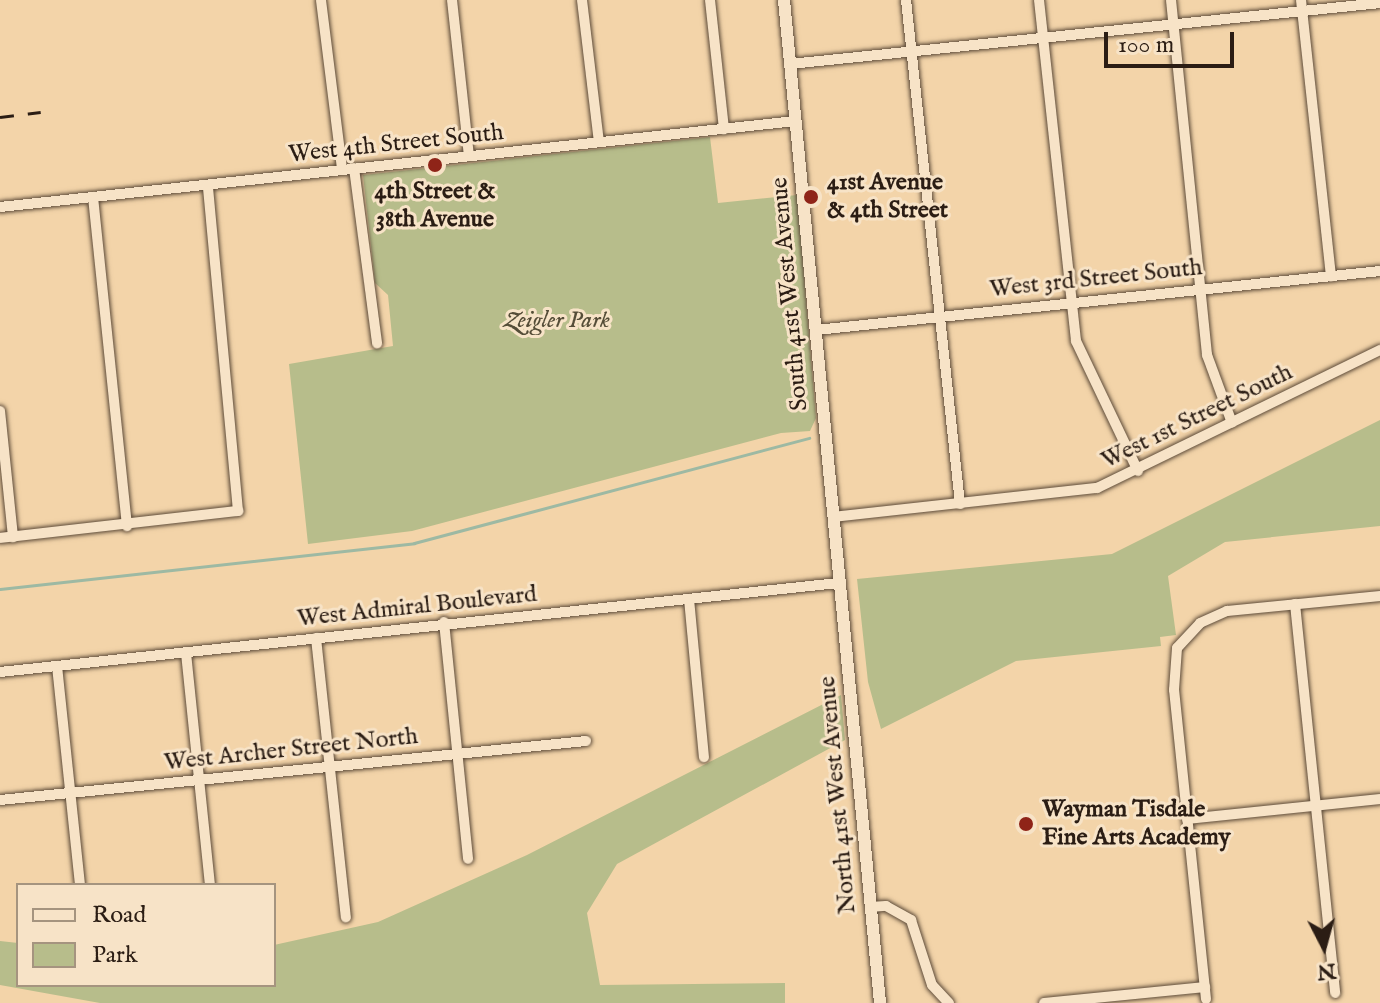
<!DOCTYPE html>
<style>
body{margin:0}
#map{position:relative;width:1380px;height:1003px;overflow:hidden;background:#f3d4a9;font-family:"IM FELL English",serif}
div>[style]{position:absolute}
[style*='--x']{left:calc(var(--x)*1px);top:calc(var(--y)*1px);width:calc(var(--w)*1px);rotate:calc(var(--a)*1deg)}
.green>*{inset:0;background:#b7bd8b}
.stream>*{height:3px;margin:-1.5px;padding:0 1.5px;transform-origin:1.5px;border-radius:1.5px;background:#9db9a3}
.roads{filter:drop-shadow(0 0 2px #5d4b39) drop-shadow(0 0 2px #5d4b39)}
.minor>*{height:10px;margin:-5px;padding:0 5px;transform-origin:5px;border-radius:5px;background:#f7e3c7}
.tertiary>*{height:12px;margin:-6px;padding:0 6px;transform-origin:6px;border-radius:6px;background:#f7e3c7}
.rail>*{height:3px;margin-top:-1.5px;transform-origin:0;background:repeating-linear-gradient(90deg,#2b1d14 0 14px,transparent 0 28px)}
.dots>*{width:22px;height:22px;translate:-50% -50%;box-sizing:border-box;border:4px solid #f7e3c7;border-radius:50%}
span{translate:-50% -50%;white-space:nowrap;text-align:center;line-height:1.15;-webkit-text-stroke:6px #f7e3c7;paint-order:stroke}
.street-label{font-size:24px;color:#2b1d14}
.poi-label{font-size:24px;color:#2b1d14;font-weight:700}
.left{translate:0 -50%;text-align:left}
.park-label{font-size:24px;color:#554d38;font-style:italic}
.legend{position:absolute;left:16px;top:883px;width:260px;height:104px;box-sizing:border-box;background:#f7e3c7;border:2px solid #a5947f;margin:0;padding:10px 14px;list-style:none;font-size:24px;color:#2b1d14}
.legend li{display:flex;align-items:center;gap:16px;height:40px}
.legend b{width:40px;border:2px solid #a5947f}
.north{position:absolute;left:1284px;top:907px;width:80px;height:80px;-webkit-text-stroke:6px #f7e3c7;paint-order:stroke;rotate:174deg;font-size:22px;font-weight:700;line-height:32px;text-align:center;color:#2b1d14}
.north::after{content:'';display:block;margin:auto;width:28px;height:36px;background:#2b1d14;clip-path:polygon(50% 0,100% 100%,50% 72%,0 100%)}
.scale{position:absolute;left:1104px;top:32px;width:130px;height:36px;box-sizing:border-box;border:4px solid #2b1d14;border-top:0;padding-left:10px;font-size:24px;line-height:28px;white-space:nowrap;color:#2b1d14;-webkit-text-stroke:6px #f7e3c7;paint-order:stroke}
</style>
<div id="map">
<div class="green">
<div style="clip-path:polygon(710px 137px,718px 203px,797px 195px,816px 418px,810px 431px,781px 433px,412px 531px,308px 544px,289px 364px,393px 346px,388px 295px,375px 283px,363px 175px)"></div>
<div style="clip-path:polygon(1380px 420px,1380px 526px,1225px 542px,1168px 576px,1176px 635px,1160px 637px,1161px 646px,1016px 661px,881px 729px,868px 682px,857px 579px,1112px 554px)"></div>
<div style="clip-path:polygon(841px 695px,845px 740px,617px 864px,587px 913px,600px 985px,785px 983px,785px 1003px,100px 1003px,0 985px,0 941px,18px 943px,18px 985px,274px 985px,274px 945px,378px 922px,527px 855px)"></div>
</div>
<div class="stream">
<div style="--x:0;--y:589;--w:417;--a:-6.3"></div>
<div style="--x:414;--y:543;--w:409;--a:-14.9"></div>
</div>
<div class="roads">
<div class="minor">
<div style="--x:321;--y:0;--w:170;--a:82.9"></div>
<div style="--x:452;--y:0;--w:157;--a:83.8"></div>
<div style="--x:582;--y:0;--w:143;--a:83.2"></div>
<div style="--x:710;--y:0;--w:130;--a:83.8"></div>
<div style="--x:906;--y:0;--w:507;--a:83.88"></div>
<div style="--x:1039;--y:0;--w:343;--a:83.8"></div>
<div style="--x:1076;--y:341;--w:144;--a:64.5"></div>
<div style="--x:1171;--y:0;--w:357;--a:84.2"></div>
<div style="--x:1207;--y:355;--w:72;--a:69.8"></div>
<div style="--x:1301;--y:0;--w:278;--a:83.8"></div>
<div style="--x:790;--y:64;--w:593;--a:-5.9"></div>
<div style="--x:354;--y:168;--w:177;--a:82.5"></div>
<div style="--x:93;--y:197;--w:331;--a:84.1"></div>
<div style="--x:0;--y:207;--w:801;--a:-6.17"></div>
<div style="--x:816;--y:330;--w:567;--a:-5.97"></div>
<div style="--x:0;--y:411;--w:127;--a:84.1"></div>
<div style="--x:833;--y:517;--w:266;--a:-6.3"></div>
<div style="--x:1097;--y:488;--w:315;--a:-26"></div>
<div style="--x:0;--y:538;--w:240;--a:-6.5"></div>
<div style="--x:238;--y:511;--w:327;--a:-95.3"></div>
<div style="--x:689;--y:599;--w:159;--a:84.6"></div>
<div style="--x:1295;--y:604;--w:391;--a:84.1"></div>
<div style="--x:444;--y:622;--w:238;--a:84.2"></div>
<div style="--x:316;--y:638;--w:281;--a:83.9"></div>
<div style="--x:186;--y:653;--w:233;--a:84.1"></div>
<div style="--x:57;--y:666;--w:220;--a:84"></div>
<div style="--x:0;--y:672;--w:844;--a:-6.06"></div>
<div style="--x:0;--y:800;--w:589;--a:-5.75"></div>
<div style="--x:1187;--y:819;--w:194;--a:-5.9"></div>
<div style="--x:870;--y:907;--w:16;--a:-4"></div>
<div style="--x:886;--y:906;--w:29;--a:29"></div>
<div style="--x:911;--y:920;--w:68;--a:72.1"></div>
<div style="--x:932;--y:985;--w:25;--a:47"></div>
<div style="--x:1206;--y:999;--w:311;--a:-95.9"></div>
<div style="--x:1174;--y:690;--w:42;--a:-85.9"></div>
<div style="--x:1177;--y:648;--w:34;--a:-47"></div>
<div style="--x:1200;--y:623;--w:30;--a:-24"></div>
<div style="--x:1227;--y:611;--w:154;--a:-5.6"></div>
<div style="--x:1044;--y:1003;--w:162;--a:-5.7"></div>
</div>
<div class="tertiary">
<div style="--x:784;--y:0;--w:1008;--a:84.53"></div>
</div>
</div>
<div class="rail">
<div style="--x:0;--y:117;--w:41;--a:-7"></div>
</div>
<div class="dots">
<div style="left:435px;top:165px;background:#8f2418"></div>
<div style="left:811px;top:197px;background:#8f2418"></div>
<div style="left:1026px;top:824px;background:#8f2418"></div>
</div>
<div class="street-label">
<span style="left:396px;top:144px;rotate:-6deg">West 4th Street South</span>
<span style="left:1096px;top:279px;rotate:-6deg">West 3rd Street South</span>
<span style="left:790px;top:294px;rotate:-95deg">South 41st West Avenue</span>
<span style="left:1197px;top:417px;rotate:-26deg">West 1st Street South</span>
<span style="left:417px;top:607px;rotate:-6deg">West Admiral Boulevard</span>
<span style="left:291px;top:750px;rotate:-6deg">West Archer Street North</span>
<span style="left:838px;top:795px;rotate:-95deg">North 41st West Avenue</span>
</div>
<div class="poi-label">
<span class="left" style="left:827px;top:197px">41st Avenue<br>&amp; 4th Street</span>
<span style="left:435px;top:206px">4th Street &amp;<br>38th Avenue</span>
<span class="left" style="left:1042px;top:824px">Wayman Tisdale<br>Fine Arts Academy</span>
</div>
<div class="park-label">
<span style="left:557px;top:321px">Zeigler Park</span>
</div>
<ul class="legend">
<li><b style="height:10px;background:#f7e3c7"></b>Road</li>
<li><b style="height:22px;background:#b7bd8b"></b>Park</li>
</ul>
<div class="north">N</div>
<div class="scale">100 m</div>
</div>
